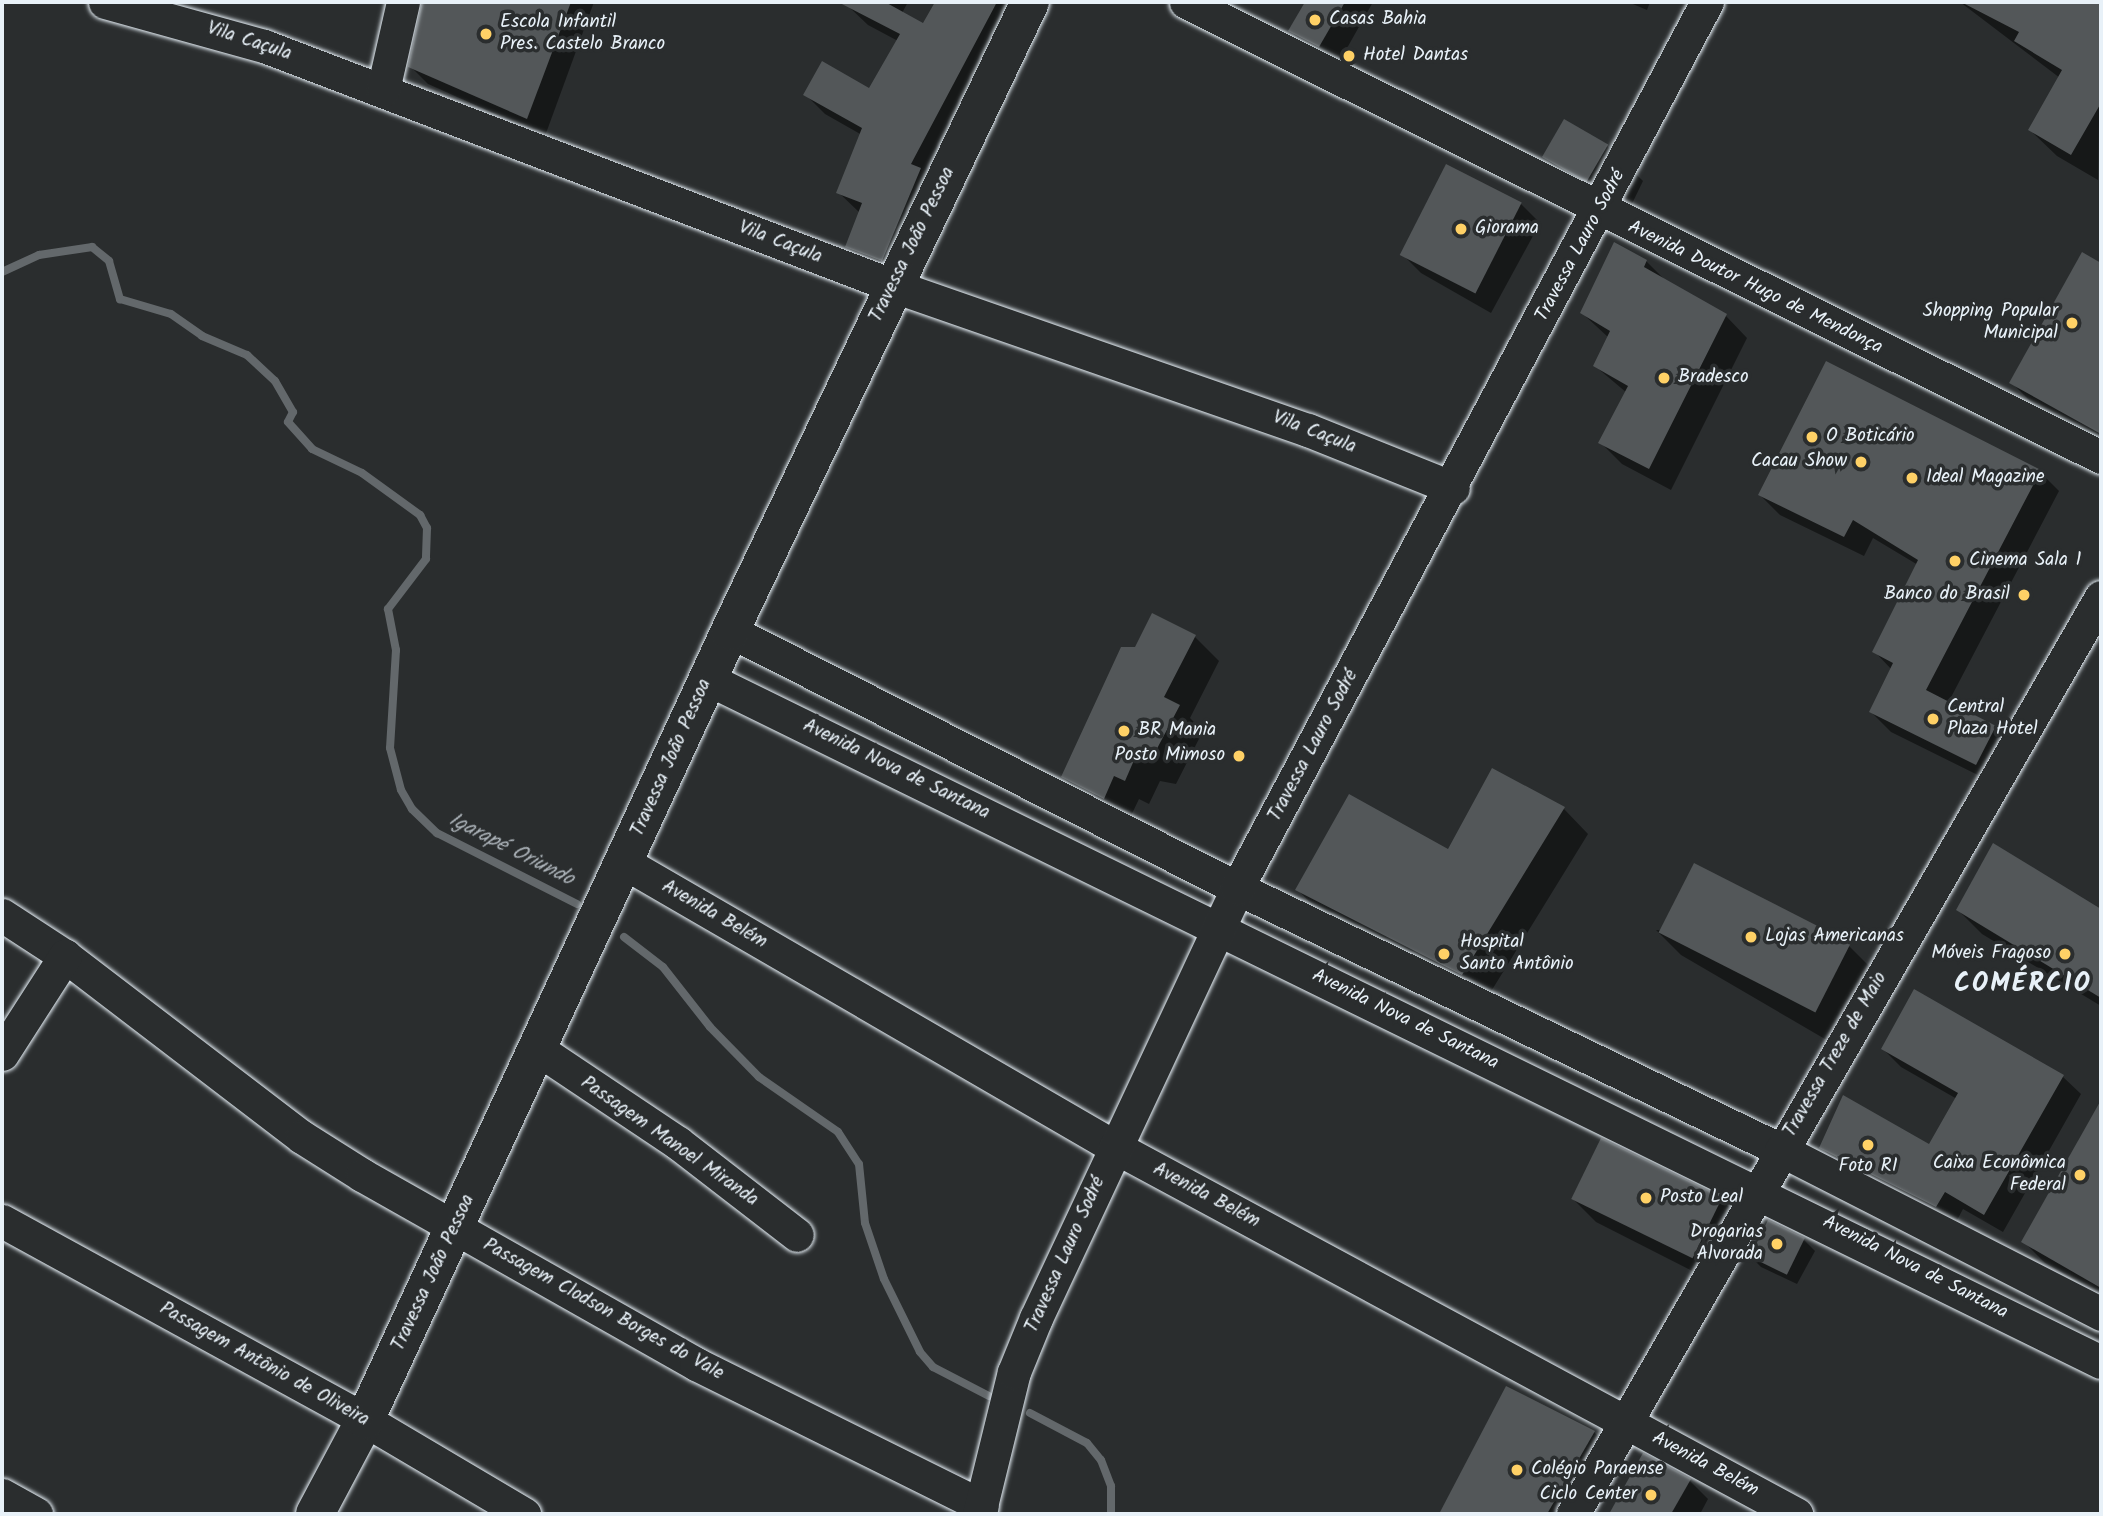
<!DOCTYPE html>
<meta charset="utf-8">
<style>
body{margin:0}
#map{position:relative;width:2103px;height:1516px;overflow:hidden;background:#2a2d2e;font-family:Kalam,sans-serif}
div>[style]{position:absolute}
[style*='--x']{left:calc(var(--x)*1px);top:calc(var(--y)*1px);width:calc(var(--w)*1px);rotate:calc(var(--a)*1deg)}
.shadow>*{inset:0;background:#0007}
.stream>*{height:8px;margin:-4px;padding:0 4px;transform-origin:4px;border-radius:4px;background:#63686b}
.building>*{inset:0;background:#535759;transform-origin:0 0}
.roads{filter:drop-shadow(0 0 2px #e8f1f8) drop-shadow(0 0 2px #e8f1f8)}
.minor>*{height:33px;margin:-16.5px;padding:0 16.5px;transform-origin:16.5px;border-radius:16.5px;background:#2a2d2e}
.major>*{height:38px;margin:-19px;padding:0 19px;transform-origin:19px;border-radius:19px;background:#2a2d2e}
.dots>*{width:19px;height:19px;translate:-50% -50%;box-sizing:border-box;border:4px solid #2a2d2e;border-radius:50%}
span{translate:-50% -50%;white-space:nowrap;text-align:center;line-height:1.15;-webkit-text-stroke:7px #2a2d2e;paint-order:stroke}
.poi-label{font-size:19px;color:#e8f1f8}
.left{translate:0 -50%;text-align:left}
.right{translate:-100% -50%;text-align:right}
.street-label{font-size:19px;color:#e8f1f8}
.water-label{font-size:21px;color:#acb3b9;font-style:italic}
.district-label{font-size:26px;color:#e8f1f8;font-weight:700;letter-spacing:2px}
.frame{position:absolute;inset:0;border:4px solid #e8f1f8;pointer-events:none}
</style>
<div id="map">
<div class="shadow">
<div style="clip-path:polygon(425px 2px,594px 2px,545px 136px,428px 84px,410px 66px)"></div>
<div style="clip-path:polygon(850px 2px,908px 2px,902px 13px,924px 25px,937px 2px,1027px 2px,902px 279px,867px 266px,847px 246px,860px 213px,838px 192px,862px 135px,825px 114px,805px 94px,870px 90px,898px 41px,868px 25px,848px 6px)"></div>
<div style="clip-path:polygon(1307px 2px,1373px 2px,1338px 64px,1309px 49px,1291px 31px)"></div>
<div style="clip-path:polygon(1628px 2px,1650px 2px,1647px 10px)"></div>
<div style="clip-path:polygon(1960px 2px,2101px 2px,2098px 180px,2057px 156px,2030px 130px,2060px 78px)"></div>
<div style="clip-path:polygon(1607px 146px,1643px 181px,1626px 216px,1581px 194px,1546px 158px)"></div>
<div style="clip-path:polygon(1446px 167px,1521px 204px,1540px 223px,1491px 313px,1421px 273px,1403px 255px)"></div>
<div style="clip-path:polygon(2083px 255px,2101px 265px,2101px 443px,2036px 407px,2011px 382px)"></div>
<div style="clip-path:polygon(1646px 261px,1668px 283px,1726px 316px,1747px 338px,1671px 490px,1622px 464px,1600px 442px,1627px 393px,1595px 366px,1609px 338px,1582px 313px)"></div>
<div style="clip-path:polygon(2040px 472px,2059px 491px,1948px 703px,1995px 727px,2015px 747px,1996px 784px,1891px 732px,1871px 712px,1892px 670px,1875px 652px,1918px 565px,1873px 538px,1864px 556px,1780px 515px,1760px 495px)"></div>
<div style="clip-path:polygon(1195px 637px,1219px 661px,1190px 718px,1203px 731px,1176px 784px,1160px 781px,1149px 804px,1139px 799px,1128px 822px,1088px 801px,1063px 777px,1136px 649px)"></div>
<div style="clip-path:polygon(1564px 809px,1588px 834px,1487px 998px,1322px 915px,1298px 890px,1449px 851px)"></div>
<div style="clip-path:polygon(1994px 846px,2101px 911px,2101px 1006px,1982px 934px,1958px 910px)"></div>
<div style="clip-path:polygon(1656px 930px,1848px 945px,1873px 970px,1830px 1042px,1681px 955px)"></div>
<div style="clip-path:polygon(1883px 1049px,2062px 1076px,2081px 1094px,2003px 1232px,1963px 1209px,1955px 1224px,1840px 1166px,1822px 1148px,1930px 1147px,1957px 1099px,1901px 1067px)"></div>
<div style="clip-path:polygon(2098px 1109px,2101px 1111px,2101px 1295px,2045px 1263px,2023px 1241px)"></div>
<div style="clip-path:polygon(1573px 1199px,1721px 1199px,1744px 1222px,1714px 1282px,1596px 1222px)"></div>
<div style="clip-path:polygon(1804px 1240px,1815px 1251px,1797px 1284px,1761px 1267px,1749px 1255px)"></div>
<div style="clip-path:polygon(1507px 1388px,1594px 1432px,1618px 1457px,1585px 1514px,1441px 1514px)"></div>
<div style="clip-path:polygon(1643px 1456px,1690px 1481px,1708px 1499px,1700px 1514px,1611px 1514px)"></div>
</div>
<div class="stream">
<div style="--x:2;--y:272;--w:41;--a:-24.7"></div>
<div style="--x:39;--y:255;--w:54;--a:-8.6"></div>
<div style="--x:92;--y:247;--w:22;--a:39"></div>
<div style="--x:109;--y:261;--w:40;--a:74"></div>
<div style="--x:120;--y:299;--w:53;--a:16.4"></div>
<div style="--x:171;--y:314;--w:38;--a:35"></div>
<div style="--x:202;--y:336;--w:49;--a:22.9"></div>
<div style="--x:247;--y:355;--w:38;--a:43"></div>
<div style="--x:275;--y:381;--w:36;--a:60"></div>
<div style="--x:293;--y:412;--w:11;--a:117"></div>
<div style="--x:288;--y:422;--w:36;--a:48"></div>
<div style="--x:312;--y:449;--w:55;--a:25.6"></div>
<div style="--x:362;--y:473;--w:72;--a:35.9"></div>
<div style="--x:420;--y:515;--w:15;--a:62"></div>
<div style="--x:427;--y:528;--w:31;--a:92"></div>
<div style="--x:426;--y:559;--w:63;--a:127.2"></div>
<div style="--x:388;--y:609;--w:42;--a:79"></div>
<div style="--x:396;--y:650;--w:98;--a:93.5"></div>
<div style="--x:390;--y:748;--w:43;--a:75.3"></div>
<div style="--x:401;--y:790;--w:22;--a:60"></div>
<div style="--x:412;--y:809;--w:35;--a:44"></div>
<div style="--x:437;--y:833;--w:157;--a:26.9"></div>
<div style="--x:624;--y:937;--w:49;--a:37.6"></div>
<div style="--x:663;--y:967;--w:76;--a:51.9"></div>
<div style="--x:710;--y:1027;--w:70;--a:45.6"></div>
<div style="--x:759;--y:1077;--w:96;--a:34.8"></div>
<div style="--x:838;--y:1132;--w:38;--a:57"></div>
<div style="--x:859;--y:1164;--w:59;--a:84.2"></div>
<div style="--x:865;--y:1223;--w:59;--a:71.3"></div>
<div style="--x:884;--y:1279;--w:81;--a:63.7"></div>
<div style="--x:920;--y:1352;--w:20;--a:49"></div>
<div style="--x:933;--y:1367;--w:63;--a:27.4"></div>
<div style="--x:1030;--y:1413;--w:64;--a:27.8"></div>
<div style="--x:1087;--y:1443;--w:22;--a:51"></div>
<div style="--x:1101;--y:1460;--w:28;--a:69"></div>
<div style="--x:1111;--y:1486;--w:28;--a:90"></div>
</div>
<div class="building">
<div style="clip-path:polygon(422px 2px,571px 2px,527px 119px,408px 67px)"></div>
<div style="clip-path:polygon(838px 2px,885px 2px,923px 23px,935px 2px,997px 2px,911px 164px,921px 168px,882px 261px,845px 247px,862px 203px,836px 193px,862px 128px,803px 95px,822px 61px,869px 88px,900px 34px)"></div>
<div style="clip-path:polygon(1305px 2px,1345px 2px,1319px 47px,1288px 31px)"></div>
<div style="clip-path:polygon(1961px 2px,2101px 2px,2101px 103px,2071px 155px,2028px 130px,2062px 70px,2014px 41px,2019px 32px)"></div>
<div style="left:1564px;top:119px;width:51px;height:44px;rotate:30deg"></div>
<div style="left:1446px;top:164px;width:85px;height:102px;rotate:27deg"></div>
<div style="clip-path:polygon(1614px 242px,1647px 260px,1644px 267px,1727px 314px,1649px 469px,1598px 443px,1628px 386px,1593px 366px,1610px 331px,1580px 313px)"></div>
<div style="clip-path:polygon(2082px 252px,2101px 263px,2101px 434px,2009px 383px)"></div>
<div style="clip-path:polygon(1826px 361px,2041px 470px,1926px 690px,1996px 726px,1976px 765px,1869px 712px,1893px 663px,1872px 652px,1918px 560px,1853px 520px,1844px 537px,1758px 495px)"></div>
<div style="clip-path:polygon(1152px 613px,1196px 635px,1164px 697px,1180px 705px,1151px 760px,1135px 758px,1125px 781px,1114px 776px,1104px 799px,1061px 777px,1121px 647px,1135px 647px)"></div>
<div style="clip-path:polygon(1492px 768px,1565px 807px,1462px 975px,1295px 890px,1349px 794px,1448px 849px)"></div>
<div style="clip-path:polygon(1993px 843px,2101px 909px,2101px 998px,1956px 910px)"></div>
<div style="left:1694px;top:863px;width:176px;height:78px;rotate:27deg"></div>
<div style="clip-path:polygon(1914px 989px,2064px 1075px,1984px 1215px,1945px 1192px,1936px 1207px,1819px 1148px,1843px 1095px,1929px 1144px,1958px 1093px,1881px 1049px)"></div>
<div style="clip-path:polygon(2101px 1100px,2101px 1288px,2021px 1242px)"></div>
<div style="left:1601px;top:1138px;width:135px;height:68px;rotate:26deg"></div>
<div style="left:1768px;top:1220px;width:41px;height:41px;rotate:26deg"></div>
<div style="clip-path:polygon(1506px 1386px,1595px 1431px,1547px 1514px,1439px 1514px)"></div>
<div style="clip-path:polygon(1643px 1453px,1691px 1479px,1671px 1514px,1609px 1514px)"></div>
</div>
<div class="roads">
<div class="minor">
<div style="--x:105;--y:2;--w:165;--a:15.5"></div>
<div style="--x:264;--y:46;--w:674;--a:20.85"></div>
<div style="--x:894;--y:286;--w:438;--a:19.2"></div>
<div style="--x:1308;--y:430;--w:156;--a:21.8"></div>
<div style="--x:1186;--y:2;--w:1022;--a:26.44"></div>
<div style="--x:383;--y:90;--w:90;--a:-77.2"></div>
<div style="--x:730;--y:631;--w:568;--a:26.88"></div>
<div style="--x:1237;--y:888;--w:604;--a:25.72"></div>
<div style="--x:1781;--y:1150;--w:360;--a:27.1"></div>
<div style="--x:708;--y:679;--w:1551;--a:26.12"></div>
<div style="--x:625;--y:863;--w:566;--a:30.1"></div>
<div style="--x:1115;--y:1147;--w:774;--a:28.32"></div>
<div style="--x:2;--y:915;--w:75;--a:33.1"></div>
<div style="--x:65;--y:956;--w:298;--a:37.4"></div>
<div style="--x:302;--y:1137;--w:71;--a:32.3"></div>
<div style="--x:362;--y:1175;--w:384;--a:29.5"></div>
<div style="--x:696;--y:1364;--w:319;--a:26.4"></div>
<div style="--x:539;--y:1050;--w:167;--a:33.8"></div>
<div style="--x:678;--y:1143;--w:150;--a:37.7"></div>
<div style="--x:2;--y:1054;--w:117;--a:-57.3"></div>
<div style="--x:2;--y:1221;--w:414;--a:28.7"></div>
<div style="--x:365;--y:1420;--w:185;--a:30.6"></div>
<div style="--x:2;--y:1495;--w:39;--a:29"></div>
<div style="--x:979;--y:1514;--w:146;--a:-76.2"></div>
<div style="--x:1014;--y:1372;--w:58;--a:-67.8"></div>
<div style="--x:1036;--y:1318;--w:475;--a:-64.9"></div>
<div style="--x:1237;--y:888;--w:1003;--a:-62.06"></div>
<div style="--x:1573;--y:1514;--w:1058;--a:-60.07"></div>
</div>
<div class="major">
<div style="--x:315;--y:1514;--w:106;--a:-62"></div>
<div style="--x:365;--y:1420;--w:869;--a:-65.17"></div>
<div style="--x:730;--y:631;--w:697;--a:-64.5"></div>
</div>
</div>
<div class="dots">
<div style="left:1315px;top:20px;background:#ffd166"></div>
<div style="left:486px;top:34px;background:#ffd166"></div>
<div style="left:1349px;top:56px;background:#ffd166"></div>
<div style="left:1461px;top:229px;background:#ffd166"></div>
<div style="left:2072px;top:323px;background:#ffd166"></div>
<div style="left:1664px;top:378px;background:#ffd166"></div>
<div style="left:1812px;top:437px;background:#ffd166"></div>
<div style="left:1861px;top:462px;background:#ffd166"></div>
<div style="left:1912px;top:478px;background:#ffd166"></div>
<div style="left:1955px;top:561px;background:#ffd166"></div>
<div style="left:2024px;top:595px;background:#ffd166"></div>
<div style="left:1933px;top:719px;background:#ffd166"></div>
<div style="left:1124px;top:731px;background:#ffd166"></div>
<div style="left:1239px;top:756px;background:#ffd166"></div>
<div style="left:1751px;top:937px;background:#ffd166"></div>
<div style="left:1444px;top:954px;background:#ffd166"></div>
<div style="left:2065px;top:954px;background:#ffd166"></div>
<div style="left:1868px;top:1145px;background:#ffd166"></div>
<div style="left:2080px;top:1175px;background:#ffd166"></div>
<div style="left:1646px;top:1198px;background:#ffd166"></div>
<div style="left:1777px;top:1244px;background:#ffd166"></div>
<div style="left:1517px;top:1470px;background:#ffd166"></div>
<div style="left:1651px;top:1495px;background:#ffd166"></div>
</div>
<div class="poi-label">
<span class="left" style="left:1329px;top:20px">Casas Bahia</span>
<span class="left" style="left:500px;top:34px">Escola Infantil<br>Pres. Castelo Branco</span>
<span class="left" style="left:1363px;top:56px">Hotel Dantas</span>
<span class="left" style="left:1475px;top:229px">Giorama</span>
<span class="right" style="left:2058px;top:323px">Shopping Popular<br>Municipal</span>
<span class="left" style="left:1678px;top:378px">Bradesco</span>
<span class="left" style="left:1826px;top:437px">O Boticário</span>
<span class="right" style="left:1847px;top:462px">Cacau Show</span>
<span class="left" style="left:1926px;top:478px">Ideal Magazine</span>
<span class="left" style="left:1969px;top:561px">Cinema Sala 1</span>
<span class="right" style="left:2010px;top:595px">Banco do Brasil</span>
<span class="left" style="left:1947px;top:719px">Central<br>Plaza Hotel</span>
<span class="left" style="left:1138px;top:731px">BR Mania</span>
<span class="right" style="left:1225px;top:756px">Posto Mimoso</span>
<span class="left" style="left:1765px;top:937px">Lojas Americanas</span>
<span class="left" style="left:1460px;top:954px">Hospital<br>Santo Antônio</span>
<span class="right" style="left:2051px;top:954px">Móveis Fragoso</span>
<span class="right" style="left:2066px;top:1175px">Caixa Econômica<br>Federal</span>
<span style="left:1868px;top:1167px">Foto RI</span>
<span class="left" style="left:1660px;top:1198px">Posto Leal</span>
<span class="right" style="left:1763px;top:1244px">Drogarias<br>Alvorada</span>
<span class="left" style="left:1531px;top:1470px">Colégio Paraense</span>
<span class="right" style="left:1637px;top:1495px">Ciclo Center</span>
</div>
<div class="street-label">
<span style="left:249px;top:42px;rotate:18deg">Vila Caçula</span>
<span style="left:780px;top:243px;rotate:21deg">Vila Caçula</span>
<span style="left:913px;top:245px;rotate:-64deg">Travessa João Pessoa</span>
<span style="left:1581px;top:246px;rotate:-62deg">Travessa Lauro Sodré</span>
<span style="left:1755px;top:288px;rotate:26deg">Avenida Doutor Hugo de Mendonça</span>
<span style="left:1314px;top:433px;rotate:21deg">Vila Caçula</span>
<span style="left:1314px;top:746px;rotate:-62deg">Travessa Lauro Sodré</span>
<span style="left:672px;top:758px;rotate:-66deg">Travessa João Pessoa</span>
<span style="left:896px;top:770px;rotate:26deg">Avenida Nova de Santana</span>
<span style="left:714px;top:915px;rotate:30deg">Avenida Belém</span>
<span style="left:1405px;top:1020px;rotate:26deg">Avenida Nova de Santana</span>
<span style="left:1836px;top:1055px;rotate:-60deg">Travessa Treze de Maio</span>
<span style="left:669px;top:1142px;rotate:35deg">Passagem Manoel Miranda</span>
<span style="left:1206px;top:1196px;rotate:28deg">Avenida Belém</span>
<span style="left:1066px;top:1255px;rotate:-66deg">Travessa Lauro Sodré</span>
<span style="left:1915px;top:1268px;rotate:27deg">Avenida Nova de Santana</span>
<span style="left:434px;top:1273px;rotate:-65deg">Travessa João Pessoa</span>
<span style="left:603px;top:1310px;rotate:29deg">Passagem Clodson Borges do Vale</span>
<span style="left:264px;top:1365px;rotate:29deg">Passagem Antônio de Oliveira</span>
<span style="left:1705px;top:1465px;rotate:28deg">Avenida Belém</span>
</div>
<div class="water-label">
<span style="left:511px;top:850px;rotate:27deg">Igarapé Oriundo</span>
</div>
<div class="district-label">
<span style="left:2023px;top:985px">COMÉRCIO</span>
</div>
<div class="frame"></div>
</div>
